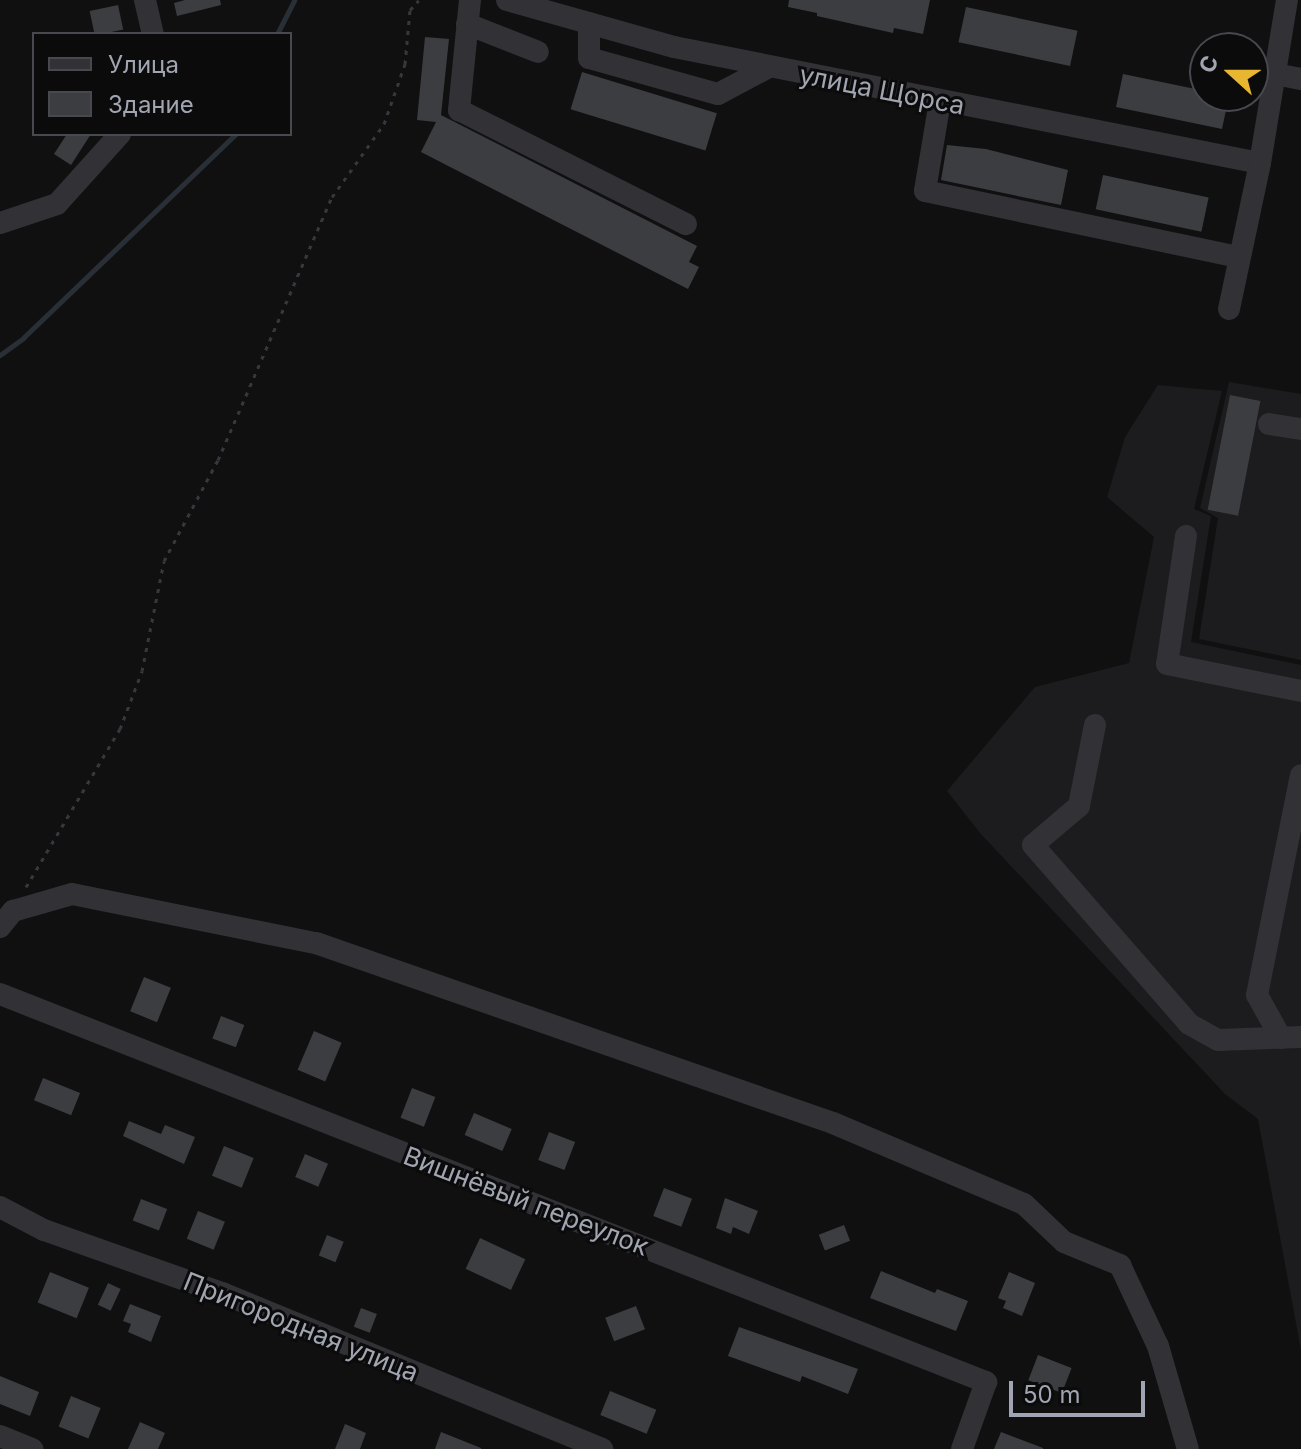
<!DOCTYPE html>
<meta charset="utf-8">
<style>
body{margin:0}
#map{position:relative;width:1301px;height:1449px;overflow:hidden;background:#101011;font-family:Inter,sans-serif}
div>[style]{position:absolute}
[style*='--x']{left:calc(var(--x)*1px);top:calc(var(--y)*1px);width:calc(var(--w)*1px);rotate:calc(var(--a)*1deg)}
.built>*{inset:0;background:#1c1c1e}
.stream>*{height:5px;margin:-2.5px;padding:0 2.5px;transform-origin:2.5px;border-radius:2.5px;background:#292f36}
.building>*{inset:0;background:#3c3d41;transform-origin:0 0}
.path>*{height:3px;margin-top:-1.5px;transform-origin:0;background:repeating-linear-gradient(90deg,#37383d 0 4px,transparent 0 10px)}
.minor>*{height:22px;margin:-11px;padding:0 11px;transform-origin:11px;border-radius:11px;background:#313136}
span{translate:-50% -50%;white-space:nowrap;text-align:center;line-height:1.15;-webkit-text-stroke:6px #0b0b0c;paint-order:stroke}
.street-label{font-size:26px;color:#a1a5b1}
.legend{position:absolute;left:32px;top:32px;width:260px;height:104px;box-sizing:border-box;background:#0b0b0c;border:2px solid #47494e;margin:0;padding:10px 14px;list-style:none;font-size:24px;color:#a1a5b1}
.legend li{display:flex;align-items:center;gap:16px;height:40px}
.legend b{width:40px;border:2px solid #47494e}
.north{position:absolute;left:1189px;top:32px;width:80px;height:80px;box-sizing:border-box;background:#0b0b0c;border:2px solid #47494e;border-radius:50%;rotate:291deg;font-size:22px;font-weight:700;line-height:32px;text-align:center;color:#a1a5b1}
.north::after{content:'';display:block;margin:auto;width:28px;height:36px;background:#e8b630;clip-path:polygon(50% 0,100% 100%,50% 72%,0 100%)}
.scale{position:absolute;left:1009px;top:1381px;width:136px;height:36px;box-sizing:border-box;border:4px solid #a1a5b1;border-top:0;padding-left:10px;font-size:24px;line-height:28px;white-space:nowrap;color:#a1a5b1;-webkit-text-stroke:6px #0b0b0c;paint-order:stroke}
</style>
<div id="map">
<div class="built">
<div style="clip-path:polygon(1229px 382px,1301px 394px,1301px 660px,1199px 639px,1218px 518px,1200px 508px)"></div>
<div style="clip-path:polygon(1158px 385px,1222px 391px,1194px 509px,1211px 516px,1191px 642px,1301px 665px,1301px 1350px,1258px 1119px,1225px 1094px,980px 833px,947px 791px,1035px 687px,1129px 663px,1154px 537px,1107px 497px,1125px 437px)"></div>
</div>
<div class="stream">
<div style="--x:277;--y:34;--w:38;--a:-63"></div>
<div style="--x:0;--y:355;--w:29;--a:-36"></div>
<div style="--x:23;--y:338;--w:295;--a:-43.8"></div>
</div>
<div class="building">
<div style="clip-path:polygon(185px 0,220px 0,221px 5px,177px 16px,174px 3px)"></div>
<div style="clip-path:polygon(789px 0,930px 0,923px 34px,894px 28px,893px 33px,817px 16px,817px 13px,788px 7px)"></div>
<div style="left:118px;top:5px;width:25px;height:29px;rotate:78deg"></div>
<div style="left:966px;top:7px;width:114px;height:36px;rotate:12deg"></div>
<div style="clip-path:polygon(425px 37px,449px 39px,441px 115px,697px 246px,689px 262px,699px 267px,688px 289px,421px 152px,436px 122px,417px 120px)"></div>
<div style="left:582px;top:72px;width:141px;height:39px;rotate:17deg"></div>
<div style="clip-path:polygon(1123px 74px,1205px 91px,1205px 96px,1229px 96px,1222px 129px,1116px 107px)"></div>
<div style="clip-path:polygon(67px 134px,91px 134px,71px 165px,54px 154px)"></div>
<div style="clip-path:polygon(947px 145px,986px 149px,1068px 170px,1061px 205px,941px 180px)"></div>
<div style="left:1103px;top:175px;width:108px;height:35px;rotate:12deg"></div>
<div style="left:1230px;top:395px;width:31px;height:117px;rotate:11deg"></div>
<div style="left:144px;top:977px;width:29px;height:37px;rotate:22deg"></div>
<div style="left:221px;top:1016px;width:25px;height:24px;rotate:21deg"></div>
<div style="left:314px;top:1031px;width:30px;height:42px;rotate:23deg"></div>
<div style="left:43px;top:1078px;width:40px;height:24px;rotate:22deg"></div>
<div style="left:412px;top:1088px;width:25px;height:32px;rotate:21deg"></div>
<div style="left:474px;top:1113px;width:41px;height:24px;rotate:23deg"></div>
<div style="clip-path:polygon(129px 1121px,161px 1134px,165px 1125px,195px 1137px,184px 1164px,123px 1136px)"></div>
<div style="left:549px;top:1132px;width:28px;height:30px;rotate:21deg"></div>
<div style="left:224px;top:1146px;width:32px;height:32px;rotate:22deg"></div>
<div style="left:305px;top:1154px;width:25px;height:25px;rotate:23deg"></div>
<div style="left:664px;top:1188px;width:30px;height:30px;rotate:21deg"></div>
<div style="clip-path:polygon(725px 1198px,758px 1211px,749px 1234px,733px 1227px,731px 1234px,716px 1228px)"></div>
<div style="left:141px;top:1199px;width:28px;height:23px;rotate:21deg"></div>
<div style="left:198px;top:1211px;width:29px;height:30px;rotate:22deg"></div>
<div style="left:844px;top:1225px;width:17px;height:27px;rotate:69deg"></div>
<div style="left:327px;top:1235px;width:18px;height:22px;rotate:22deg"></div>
<div style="left:480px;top:1238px;width:50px;height:34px;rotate:25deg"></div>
<div style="clip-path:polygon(881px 1271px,935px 1293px,937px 1289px,968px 1301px,956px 1331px,870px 1298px)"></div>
<div style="left:50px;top:1272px;width:42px;height:33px;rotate:22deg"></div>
<div style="clip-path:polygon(1009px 1272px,1035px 1283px,1022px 1316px,1003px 1308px,1006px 1301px,998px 1298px)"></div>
<div style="left:108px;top:1283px;width:14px;height:24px;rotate:25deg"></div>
<div style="clip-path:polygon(130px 1304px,161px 1316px,151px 1342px,128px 1332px,131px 1324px,123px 1321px)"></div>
<div style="left:636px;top:1306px;width:25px;height:33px;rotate:69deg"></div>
<div style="left:361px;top:1308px;width:17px;height:20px;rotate:21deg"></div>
<div style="clip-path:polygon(739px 1327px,858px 1369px,848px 1394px,802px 1376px,800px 1382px,728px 1356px)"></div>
<div style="left:1038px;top:1355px;width:36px;height:27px;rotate:21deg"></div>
<div style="clip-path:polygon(0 1376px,39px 1392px,30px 1416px,0 1404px)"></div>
<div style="left:610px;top:1391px;width:50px;height:26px;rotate:22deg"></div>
<div style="left:71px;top:1396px;width:32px;height:33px;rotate:22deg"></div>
<div style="clip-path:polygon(140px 1422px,165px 1433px,158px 1449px,128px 1449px)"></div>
<div style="clip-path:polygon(345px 1424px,366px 1433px,360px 1449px,335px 1449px)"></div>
<div style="clip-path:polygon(441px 1432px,481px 1448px,481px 1449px,435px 1449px)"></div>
<div style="clip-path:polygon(1001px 1432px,1043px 1448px,1043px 1449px,994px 1449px)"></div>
</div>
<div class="path">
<div style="--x:26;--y:887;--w:184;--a:-59.3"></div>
<div style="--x:120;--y:729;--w:62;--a:-69.2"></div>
<div style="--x:142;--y:671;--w:112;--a:-78.7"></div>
<div style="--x:164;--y:561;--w:115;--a:-61.9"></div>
<div style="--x:218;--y:460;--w:287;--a:-66.6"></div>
<div style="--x:332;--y:197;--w:90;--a:-54.5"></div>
<div style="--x:384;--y:124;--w:64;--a:-70.7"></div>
<div style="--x:405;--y:64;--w:54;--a:-84.7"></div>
<div style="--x:410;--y:10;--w:13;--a:-48"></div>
</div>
<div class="minor">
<div style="--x:145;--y:0;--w:35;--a:77"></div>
<div style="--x:470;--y:0;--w:111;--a:95.7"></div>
<div style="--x:459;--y:110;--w:254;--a:26.7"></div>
<div style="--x:507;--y:0;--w:173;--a:15.7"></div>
<div style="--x:674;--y:47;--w:597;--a:11.2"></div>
<div style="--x:589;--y:23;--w:35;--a:90"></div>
<div style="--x:589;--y:58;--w:134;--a:15.6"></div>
<div style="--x:718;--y:94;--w:58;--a:-27.9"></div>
<div style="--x:467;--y:24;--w:76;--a:21.5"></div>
<div style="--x:1275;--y:74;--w:26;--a:11"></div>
<div style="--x:940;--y:101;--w:91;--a:99.5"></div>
<div style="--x:925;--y:191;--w:320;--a:11.9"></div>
<div style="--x:0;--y:223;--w:60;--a:-18.4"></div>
<div style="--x:57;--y:204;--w:94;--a:-48"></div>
<div style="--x:1229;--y:309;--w:149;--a:-78"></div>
<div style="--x:1260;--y:163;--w:165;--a:-80.6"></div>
<div style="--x:1269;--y:424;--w:32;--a:9"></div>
<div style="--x:1186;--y:536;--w:129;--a:98.4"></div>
<div style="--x:1167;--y:664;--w:137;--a:11.4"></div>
<div style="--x:1095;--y:725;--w:83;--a:101.2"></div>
<div style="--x:1079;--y:806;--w:60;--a:139.7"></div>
<div style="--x:1033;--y:845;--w:237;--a:48.9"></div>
<div style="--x:1189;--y:1024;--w:33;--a:29"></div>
<div style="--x:1218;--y:1040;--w:83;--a:-2.1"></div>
<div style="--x:0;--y:927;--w:21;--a:-51"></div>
<div style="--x:13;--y:911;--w:61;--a:-16.1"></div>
<div style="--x:72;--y:894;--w:249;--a:11.4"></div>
<div style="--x:316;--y:943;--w:547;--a:19.2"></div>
<div style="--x:833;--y:1123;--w:207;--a:23"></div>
<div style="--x:1024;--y:1204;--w:55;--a:43.5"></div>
<div style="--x:1064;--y:1242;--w:61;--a:22.3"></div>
<div style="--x:1120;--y:1265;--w:89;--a:64.9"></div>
<div style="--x:1158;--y:1346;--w:107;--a:73.8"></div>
<div style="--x:0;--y:994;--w:1060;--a:21.48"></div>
<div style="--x:986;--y:1382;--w:71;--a:109.7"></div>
<div style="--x:1281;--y:1038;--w:49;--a:-119.2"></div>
<div style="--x:1257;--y:995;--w:224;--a:-78.7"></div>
<div style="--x:0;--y:1207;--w:50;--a:27.6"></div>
<div style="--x:44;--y:1230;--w:189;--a:19.5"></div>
<div style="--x:222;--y:1293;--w:411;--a:22.3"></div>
<div style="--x:0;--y:1436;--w:35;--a:22"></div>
</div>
<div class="street-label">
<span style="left:882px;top:90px;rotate:11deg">улица Щорса</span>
<span style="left:526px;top:1201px;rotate:21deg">Вишнёвый переулок</span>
<span style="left:301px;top:1327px;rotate:22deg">Пригородная улица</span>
</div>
<ul class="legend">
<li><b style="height:10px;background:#313136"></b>Улица</li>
<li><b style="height:22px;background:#3c3d41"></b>Здание</li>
</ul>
<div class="north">С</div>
<div class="scale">50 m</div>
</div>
